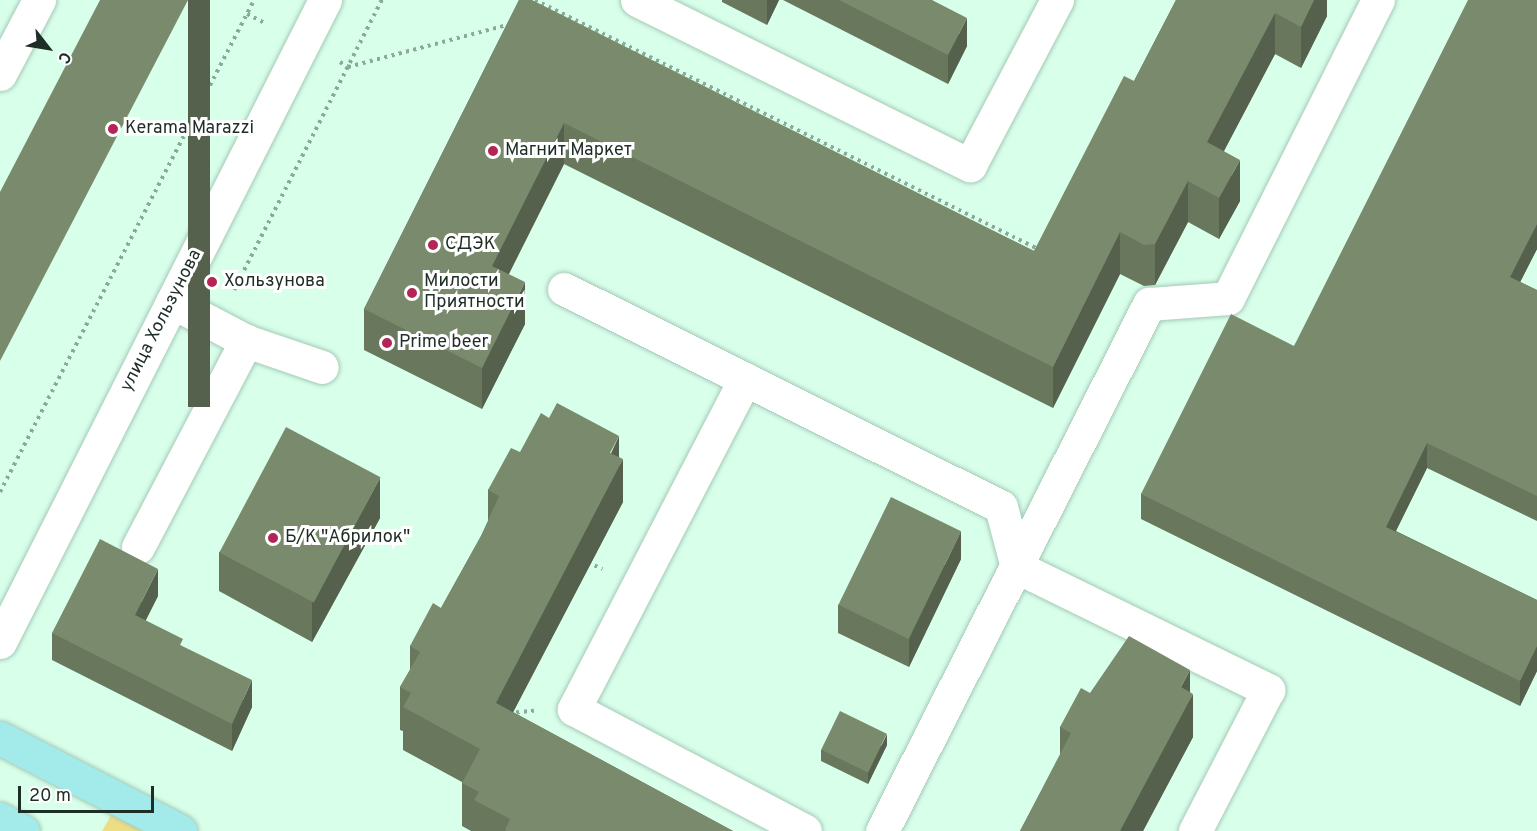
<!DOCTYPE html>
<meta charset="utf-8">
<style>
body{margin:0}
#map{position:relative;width:1537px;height:831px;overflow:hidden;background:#d8ffea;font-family:Overpass,sans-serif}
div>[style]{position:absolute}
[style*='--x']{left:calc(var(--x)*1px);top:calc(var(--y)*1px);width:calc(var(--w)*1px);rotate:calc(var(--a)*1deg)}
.green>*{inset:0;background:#edde86}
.path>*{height:4px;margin-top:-2px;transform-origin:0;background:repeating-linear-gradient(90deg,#8ba899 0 3px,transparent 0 7.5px)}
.roads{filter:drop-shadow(0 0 2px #a5cab7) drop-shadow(0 0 2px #a5cab7)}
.minor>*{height:33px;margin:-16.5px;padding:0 16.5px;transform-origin:16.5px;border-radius:16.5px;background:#fff}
.major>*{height:33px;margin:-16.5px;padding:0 16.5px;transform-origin:16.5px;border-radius:16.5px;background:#a2ebea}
.wall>*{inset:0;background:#69775d}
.shaded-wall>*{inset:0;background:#55614c;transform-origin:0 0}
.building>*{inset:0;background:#7a8a6c;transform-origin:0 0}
.dots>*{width:16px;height:16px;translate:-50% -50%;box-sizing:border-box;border:3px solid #fff;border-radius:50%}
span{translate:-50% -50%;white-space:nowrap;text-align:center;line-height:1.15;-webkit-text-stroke:6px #fff;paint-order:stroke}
.poi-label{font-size:18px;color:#1e2d25}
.left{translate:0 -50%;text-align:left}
.street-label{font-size:18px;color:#1e2d25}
.north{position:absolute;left:18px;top:18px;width:60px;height:60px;-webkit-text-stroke:4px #fff;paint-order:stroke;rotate:121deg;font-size:16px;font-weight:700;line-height:24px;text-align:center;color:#1e2d25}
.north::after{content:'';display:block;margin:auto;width:21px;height:27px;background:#1e2d25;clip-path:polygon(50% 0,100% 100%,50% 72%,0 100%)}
.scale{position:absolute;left:18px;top:786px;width:136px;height:27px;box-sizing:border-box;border:3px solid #1e2d25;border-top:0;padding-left:8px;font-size:18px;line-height:21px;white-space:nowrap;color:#1e2d25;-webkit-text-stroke:4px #fff;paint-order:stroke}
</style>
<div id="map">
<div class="green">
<div style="clip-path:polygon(120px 800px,180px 831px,102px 831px)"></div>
</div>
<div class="path">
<div style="--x:535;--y:0;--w:561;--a:26.34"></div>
<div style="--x:247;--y:14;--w:22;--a:27"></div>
<div style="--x:340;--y:62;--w:9;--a:32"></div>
<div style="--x:348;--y:67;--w:169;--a:-14.8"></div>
<div style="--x:234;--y:290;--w:326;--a:-63"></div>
<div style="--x:0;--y:492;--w:554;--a:-62.69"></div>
<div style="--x:588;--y:562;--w:16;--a:27"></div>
<div style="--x:509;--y:713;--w:25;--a:-5"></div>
</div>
<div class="roads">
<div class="minor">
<div style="--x:637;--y:0;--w:372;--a:26.4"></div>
<div style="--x:970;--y:165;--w:187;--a:-62.2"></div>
<div style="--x:0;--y:74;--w:84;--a:-62.2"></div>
<div style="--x:564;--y:289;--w:488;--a:26.5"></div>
<div style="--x:1001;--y:507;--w:62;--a:75.1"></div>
<div style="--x:1017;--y:567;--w:280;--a:26.1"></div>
<div style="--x:1268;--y:690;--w:159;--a:117.4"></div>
<div style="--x:172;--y:302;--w:84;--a:27.8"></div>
<div style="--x:246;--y:341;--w:80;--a:18.9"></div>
<div style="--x:745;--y:379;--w:372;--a:117.4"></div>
<div style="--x:574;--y:709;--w:261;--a:27.8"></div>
<div style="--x:138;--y:547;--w:233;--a:-62.3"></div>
<div style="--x:0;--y:642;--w:720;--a:-63.15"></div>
<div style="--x:882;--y:831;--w:591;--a:-63.13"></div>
<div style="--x:1149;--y:304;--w:79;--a:-4.3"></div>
<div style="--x:1228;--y:298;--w:334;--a:-63.3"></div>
</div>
<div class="major">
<div style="--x:0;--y:738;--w:203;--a:27.3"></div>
<div style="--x:0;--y:819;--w:26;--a:28"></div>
</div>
</div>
<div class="wall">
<div style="clip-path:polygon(519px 0,1034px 251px,1134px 81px,1176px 0,1327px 0,1327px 16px,1301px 68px,1275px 54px,1224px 151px,1240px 201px,1219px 239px,1188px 222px,1155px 285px,1144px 286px,1120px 274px,1053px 408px,564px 164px,509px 274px,525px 324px,482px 409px,364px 350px,364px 309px)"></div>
<div style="clip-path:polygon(722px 0,779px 0,767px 25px,722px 2px)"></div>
<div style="clip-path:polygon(783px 0,932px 0,967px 46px,948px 84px)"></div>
<div style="clip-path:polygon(1537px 0,1537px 249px,1520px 282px,1537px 290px,1537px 521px,1427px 468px,1396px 531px,1537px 600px,1537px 671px,1520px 706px,1141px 519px,1141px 494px,1294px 346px)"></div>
<div style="clip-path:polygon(520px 452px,619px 457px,623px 502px,513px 712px,733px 831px,471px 831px,462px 826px,462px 782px,403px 750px,403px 731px,400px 730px,400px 687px,410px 670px,410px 646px,441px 608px,481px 536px,488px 522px,488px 490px)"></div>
<div style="clip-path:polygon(380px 518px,312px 642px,219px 591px,219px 552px)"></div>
<div style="clip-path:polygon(961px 559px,909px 667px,838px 633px,838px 605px)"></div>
<div style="clip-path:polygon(158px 596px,145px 621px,183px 647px,252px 707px,232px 751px,52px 660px,52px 633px)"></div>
<div style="clip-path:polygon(1090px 693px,1190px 693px,1193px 737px,1143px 831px,1020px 831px,1060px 756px,1060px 727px)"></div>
<div style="clip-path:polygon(887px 745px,868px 784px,821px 761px,821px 750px)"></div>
</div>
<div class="shaded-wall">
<div style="left:188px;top:0;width:22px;height:407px"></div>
<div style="clip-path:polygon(767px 0,779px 0,767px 25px)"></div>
<div style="clip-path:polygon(1314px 0,1327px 0,1327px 16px,1301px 68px,1301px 27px)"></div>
<div style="clip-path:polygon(1275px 13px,1275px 54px,1207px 183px,1207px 142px)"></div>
<div style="clip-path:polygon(967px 18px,967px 46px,948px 84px,948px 55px)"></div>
<div style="clip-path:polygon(564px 123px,564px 164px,492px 307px,492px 266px)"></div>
<div style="clip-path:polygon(1240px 160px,1240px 201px,1219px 239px,1219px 198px)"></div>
<div style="clip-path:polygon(1188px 181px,1188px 222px,1155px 285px,1155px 244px)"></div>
<div style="clip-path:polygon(1537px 224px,1537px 249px,1510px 302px,1510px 277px)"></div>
<div style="clip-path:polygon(1120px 232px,1120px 274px,1053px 408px,1053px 367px)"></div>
<div style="clip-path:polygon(525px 282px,525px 324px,482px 409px,482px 368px)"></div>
<div style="clip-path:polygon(619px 436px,619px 466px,623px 459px,623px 502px,496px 745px,496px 703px)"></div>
<div style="clip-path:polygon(1427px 443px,1427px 468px,1386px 551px,1386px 527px)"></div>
<div style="clip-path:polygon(380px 478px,380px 518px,312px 642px,312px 603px)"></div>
<div style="clip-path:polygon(961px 531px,961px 559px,909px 667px,909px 639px)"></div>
<div style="clip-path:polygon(158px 569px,158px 596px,135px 642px,135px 615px)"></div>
<div style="clip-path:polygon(1537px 646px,1537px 671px,1520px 706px,1520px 681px)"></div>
<div style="clip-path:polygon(1190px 670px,1190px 699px,1193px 694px,1193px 737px,1143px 831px,1120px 831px,1181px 687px)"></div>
<div style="clip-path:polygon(252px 680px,252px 707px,232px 751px,232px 724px)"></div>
<div style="clip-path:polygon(887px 734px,887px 745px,868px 784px,868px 773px)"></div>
</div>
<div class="building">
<div style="clip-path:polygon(100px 0,188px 0,0 361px,0 192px)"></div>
<div style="clip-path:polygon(519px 0,532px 0,1034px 251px,1124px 76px,1134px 81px,1176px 0,1314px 0,1301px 27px,1275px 13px,1207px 142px,1240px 160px,1219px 198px,1188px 181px,1155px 244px,1144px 245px,1120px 232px,1053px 367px,564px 123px,492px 266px,525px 282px,482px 368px,364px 309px)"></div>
<div style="clip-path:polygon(839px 0,932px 0,967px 18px,948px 55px)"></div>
<div style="clip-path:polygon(1468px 0,1537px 0,1537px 224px,1510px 277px,1537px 290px,1537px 496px,1427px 443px,1386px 527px,1537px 600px,1537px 646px,1520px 681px,1141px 494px,1231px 314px,1294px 346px)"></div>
<div style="clip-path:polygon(557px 403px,619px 436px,610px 453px,623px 459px,496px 703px,733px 831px,507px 831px,505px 830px,510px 819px,474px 800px,479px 792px,462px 783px,480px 749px,403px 707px,411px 693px,400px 687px,420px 652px,410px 646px,433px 603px,441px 608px,481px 536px,499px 496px,488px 490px,511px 448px,520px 452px,541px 413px,549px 418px)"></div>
<div style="left:286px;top:427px;width:107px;height:142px;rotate:28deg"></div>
<div style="left:891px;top:497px;width:78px;height:120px;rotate:26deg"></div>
<div style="clip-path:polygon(100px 539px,158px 569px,135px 615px,183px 639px,180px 645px,252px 680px,232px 724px,52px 633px)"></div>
<div style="clip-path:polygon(1129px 636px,1190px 670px,1181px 687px,1193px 694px,1120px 831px,1020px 831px,1071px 733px,1060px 727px,1081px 688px,1090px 693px)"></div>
<div style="left:840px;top:711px;width:52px;height:43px;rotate:26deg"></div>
</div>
<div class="dots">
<div style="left:113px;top:129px;background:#b42455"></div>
<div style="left:493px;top:151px;background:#b42455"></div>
<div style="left:433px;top:245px;background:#b42455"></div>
<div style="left:212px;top:282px;background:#b42455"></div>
<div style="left:412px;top:293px;background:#b42455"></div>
<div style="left:387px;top:343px;background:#b42455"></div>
<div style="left:273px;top:538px;background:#b42455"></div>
</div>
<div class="poi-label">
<span class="left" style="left:125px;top:129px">Kerama Marazzi</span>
<span class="left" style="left:505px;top:151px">Магнит Маркет</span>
<span class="left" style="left:445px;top:245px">СДЭК</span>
<span class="left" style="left:224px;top:282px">Хользунова</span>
<span class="left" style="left:424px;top:293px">Милости<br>Приятности</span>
<span class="left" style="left:399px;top:343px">Prime beer</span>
<span class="left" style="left:285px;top:538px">Б/К "Абрилок"</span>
</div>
<div class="street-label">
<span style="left:162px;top:321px;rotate:-63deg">улица Хользунова</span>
</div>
<div class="north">С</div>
<div class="scale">20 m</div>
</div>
